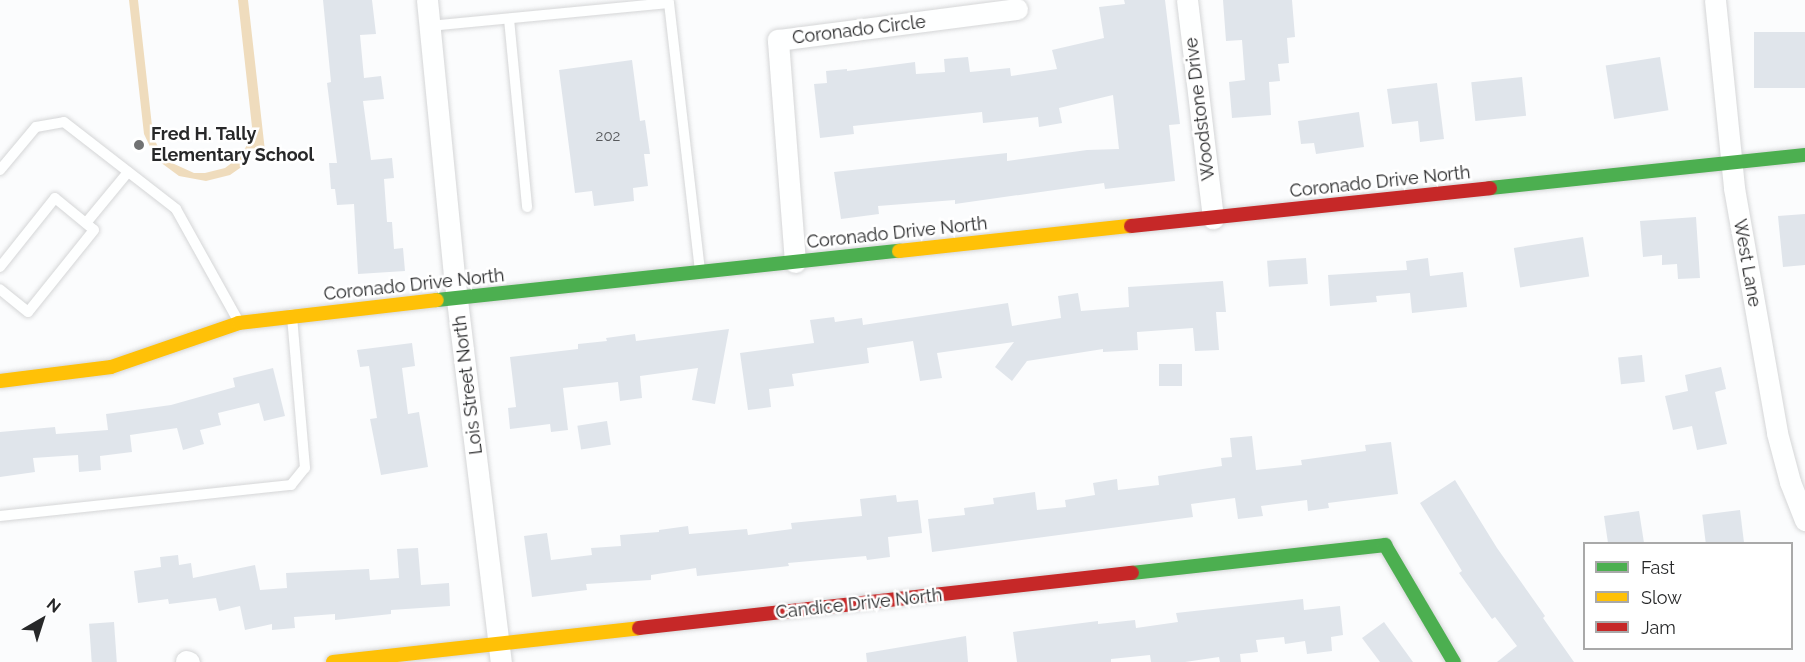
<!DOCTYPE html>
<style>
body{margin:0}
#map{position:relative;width:1805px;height:662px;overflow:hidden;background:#fbfcfd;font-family:Raleway,sans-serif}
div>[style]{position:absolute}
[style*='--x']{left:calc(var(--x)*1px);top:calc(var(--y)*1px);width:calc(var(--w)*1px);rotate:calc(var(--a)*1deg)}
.green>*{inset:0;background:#efdcbd}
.building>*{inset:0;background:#e0e5eb;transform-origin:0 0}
.roads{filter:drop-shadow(0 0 2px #d5d6d7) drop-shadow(0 0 2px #d5d6d7)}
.lane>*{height:10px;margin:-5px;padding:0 5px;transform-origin:5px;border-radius:5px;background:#feffff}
.street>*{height:21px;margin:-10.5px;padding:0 10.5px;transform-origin:10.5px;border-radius:10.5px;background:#feffff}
.fast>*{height:14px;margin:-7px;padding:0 7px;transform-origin:7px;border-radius:7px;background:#4caf50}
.slow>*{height:14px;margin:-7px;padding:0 7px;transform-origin:7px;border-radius:7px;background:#ffc107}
.jam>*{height:14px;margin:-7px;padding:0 7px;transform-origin:7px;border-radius:7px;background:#c62828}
.dots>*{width:16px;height:16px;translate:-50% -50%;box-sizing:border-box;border:3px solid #fff;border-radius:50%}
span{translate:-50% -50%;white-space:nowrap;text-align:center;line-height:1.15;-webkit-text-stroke:5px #fff;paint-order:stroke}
.number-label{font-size:15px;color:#57595c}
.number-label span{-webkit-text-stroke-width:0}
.street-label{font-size:18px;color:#272829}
.poi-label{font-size:18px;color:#272829;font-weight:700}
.left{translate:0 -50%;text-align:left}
.legend{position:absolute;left:1583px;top:542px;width:210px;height:108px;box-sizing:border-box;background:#fff;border:2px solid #a9a9a9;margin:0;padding:8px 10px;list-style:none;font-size:18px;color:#272829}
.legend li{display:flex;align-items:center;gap:12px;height:30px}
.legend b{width:30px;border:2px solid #a9a9a9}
.north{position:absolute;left:12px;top:590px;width:60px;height:60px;-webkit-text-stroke:4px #fff;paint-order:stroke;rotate:39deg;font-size:16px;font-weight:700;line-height:24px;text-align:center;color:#272829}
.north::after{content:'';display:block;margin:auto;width:21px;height:27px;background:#272829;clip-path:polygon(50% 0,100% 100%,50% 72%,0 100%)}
</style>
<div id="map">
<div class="green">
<div style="clip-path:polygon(129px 0,138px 0,153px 135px,157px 145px,172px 163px,194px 173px,205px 173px,225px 168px,233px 162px,246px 147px,250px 137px,252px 127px,238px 0,248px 0,266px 160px,258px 160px,256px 147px,240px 168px,230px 175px,206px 181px,179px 176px,156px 159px,144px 134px)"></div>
</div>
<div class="building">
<div style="clip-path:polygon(323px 0,372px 0,376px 34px,360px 35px,364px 78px,381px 76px,384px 99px,363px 101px,371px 160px,392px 158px,394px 178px,384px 179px,387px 222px,392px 222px,394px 249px,403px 248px,405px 271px,358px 274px,354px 204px,337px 205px,335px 189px,331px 189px,329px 163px,337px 163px,327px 83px,331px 82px)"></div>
<div style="clip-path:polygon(1124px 0,1165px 0,1180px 124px,1169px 125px,1175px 181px,1105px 189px,1104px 183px,955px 204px,955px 200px,878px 206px,879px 214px,841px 219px,834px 172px,1007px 153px,1007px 161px,1087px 150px,1119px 149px,1113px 95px,1059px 108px,1062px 123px,1039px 127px,1038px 117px,983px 123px,982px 112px,853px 126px,854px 134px,820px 138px,814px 84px,827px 83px,826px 71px,847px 69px,847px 71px,915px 62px,916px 74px,945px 72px,944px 59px,968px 57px,970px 72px,1010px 68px,1011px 76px,1057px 69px,1052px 50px,1104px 38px,1099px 7px,1125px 4px)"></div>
<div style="clip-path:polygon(1223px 0,1292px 0,1295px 37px,1287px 38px,1289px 63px,1278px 64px,1280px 81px,1269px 82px,1271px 115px,1232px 118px,1229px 82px,1245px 80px,1242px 40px,1226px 41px)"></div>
<div style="left:1805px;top:32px;width:56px;height:51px;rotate:90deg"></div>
<div style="left:1660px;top:57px;width:54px;height:55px;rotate:81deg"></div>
<div style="clip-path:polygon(632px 60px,640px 121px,645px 120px,650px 154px,644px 154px,648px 186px,633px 188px,634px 201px,594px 206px,592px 191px,575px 193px,559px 70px)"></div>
<div style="left:1522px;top:77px;width:39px;height:51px;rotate:84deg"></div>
<div style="clip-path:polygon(1437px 83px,1444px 139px,1420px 142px,1418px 121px,1392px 124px,1387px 89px)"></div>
<div style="clip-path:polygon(1359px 112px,1364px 147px,1316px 154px,1314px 143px,1301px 144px,1298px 121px)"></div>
<div style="clip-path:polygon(1805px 214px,1805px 265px,1783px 267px,1778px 216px)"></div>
<div style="clip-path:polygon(1696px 217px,1700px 278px,1678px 279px,1677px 264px,1662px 265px,1662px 255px,1643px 257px,1640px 221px)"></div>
<div style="left:1583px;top:237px;width:40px;height:70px;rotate:81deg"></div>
<div style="left:1306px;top:258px;width:26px;height:39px;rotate:86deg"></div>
<div style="clip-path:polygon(1428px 258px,1430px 276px,1463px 272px,1467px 307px,1412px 313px,1410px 293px,1376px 296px,1377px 302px,1330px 306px,1328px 275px,1407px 270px,1406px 261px)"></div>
<div style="clip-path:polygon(1223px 281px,1226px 312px,1216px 312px,1219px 350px,1195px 351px,1193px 328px,1137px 332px,1138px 350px,1103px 352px,1103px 349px,1027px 361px,1012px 381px,995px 367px,1014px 342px,937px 353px,942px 378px,920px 381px,913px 341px,867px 348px,869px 363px,792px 374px,794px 386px,769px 389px,771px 407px,748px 410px,740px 353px,814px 343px,810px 320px,834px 317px,835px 322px,862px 318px,863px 325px,1008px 303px,1012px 326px,1061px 318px,1058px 296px,1078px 293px,1081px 311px,1129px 307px,1128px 287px)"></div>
<div style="clip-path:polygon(729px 329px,715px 404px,692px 400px,698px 368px,640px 376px,642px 398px,620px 401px,618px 382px,563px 388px,568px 430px,551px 432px,550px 424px,510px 429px,508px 408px,516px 407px,510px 357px,578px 349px,578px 344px,607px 341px,606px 338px,635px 334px,636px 341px)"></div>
<div style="clip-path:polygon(412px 343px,415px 366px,402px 368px,408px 414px,419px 412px,428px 467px,381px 475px,370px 419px,377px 418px,369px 366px,360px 367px,357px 350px)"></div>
<div style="left:1642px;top:355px;width:27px;height:24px;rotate:84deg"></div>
<div style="left:1159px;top:364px;width:23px;height:22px"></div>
<div style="clip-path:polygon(1721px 367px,1726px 389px,1715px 392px,1727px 444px,1697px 450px,1692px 426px,1673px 430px,1665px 396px,1688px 391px,1685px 375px)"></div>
<div style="clip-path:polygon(273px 368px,285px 416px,264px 421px,259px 403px,218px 413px,221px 425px,200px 430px,204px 444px,183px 450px,177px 428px,130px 435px,132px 452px,100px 456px,101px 470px,79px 472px,78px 455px,33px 458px,35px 472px,0 477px,0 432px,55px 427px,56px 434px,108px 430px,106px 414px,171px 405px,235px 387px,233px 378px)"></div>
<div style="left:607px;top:421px;width:24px;height:30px;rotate:81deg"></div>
<div style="clip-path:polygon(1252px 436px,1256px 470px,1302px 465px,1301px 460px,1366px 451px,1365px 445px,1391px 442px,1398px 494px,1328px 503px,1329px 508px,1308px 511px,1307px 500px,1261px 506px,1263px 516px,1238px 519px,1235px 498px,1191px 504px,1193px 517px,932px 552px,928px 519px,965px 515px,964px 508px,994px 504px,993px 498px,1035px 492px,1037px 510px,1066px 507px,1065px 500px,1095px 495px,1093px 483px,1117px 479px,1118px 490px,1159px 485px,1158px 476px,1222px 466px,1221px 458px,1232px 457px,1230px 438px)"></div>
<div style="clip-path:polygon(1455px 480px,1497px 548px,1545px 616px,1543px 618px,1574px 662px,1497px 662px,1517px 646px,1495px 617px,1492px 619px,1459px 573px,1462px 571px,1420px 503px)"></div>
<div style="clip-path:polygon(896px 495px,897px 502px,918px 500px,922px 533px,888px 537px,890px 557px,867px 560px,866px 556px,788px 563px,789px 566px,697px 576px,696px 568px,651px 575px,651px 580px,586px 584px,587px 590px,532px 597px,524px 536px,547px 533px,551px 560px,592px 555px,591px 548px,621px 546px,620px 535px,659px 532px,659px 530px,688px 526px,689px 534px,747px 529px,748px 535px,792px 529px,791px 523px,862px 516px,860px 499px)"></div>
<div style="left:1740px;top:510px;width:33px;height:38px;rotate:83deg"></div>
<div style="clip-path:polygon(1639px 511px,1644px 543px,1608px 543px,1604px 516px)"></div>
<div style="clip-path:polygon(418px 548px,421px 585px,449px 583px,450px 606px,391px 610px,391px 614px,335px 620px,335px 614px,294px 617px,295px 628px,272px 630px,272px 624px,245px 630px,240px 606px,219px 611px,216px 598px,169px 604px,168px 599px,138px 603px,134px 571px,161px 567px,160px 557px,178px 555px,179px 565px,191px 563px,193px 578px,255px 565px,260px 590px,287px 588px,286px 573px,369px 569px,370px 580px,399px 578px,397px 549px)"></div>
<div style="clip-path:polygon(1303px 599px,1304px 610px,1340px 606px,1343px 635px,1331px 637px,1332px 651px,1307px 654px,1305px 641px,1285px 644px,1284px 637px,1256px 640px,1258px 652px,1240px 654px,1241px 662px,1220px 662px,1219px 657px,1185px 662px,1151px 662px,1150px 655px,1111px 659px,1111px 662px,1017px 662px,1013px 632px,1098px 621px,1098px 624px,1135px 620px,1136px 628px,1178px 622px,1176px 613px)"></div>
<div style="left:114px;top:622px;width:40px;height:25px;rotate:86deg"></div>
<div style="clip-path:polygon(1384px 622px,1413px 662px,1380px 662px,1362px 638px)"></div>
<div style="clip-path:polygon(966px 636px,968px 662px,867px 662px,866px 653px)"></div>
</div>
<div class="roads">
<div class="lane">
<div style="--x:509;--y:19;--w:189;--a:84.5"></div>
<div style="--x:429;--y:26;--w:241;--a:-5.5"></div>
<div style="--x:669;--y:3;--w:269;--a:83.4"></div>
<div style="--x:0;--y:170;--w:56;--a:-50.1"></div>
<div style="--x:36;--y:127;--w:28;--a:-10"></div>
<div style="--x:64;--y:122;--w:142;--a:37.8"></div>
<div style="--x:176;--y:209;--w:129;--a:60.9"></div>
<div style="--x:86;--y:223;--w:66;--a:-50.5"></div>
<div style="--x:0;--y:267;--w:88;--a:-51.4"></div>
<div style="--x:55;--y:198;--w:50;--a:39.4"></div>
<div style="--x:94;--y:230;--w:105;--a:128.8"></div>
<div style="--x:28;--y:312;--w:36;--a:-141"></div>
<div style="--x:0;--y:516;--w:293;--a:-6.1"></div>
<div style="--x:291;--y:485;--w:22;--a:-51"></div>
<div style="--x:305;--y:468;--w:154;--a:-94.9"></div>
</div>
<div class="street">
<div style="--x:427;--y:0;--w:276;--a:84.4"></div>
<div style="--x:454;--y:275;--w:390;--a:83.1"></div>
<div style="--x:1187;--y:0;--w:220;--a:83.2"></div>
<div style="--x:1715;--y:0;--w:189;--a:84.2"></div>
<div style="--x:1734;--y:188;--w:249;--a:80"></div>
<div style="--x:1777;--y:433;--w:51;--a:75.1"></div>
<div style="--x:1790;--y:482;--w:41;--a:68.5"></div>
<div style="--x:795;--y:262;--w:223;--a:-94.4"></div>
<div style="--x:778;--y:40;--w:241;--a:-7.4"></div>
<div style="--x:186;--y:661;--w:3;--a:18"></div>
</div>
<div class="fast">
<div style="--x:1490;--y:188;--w:317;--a:-6"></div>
<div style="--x:437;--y:300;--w:465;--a:-6.1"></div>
<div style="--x:1132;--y:573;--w:255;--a:-6.3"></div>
<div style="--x:1385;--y:545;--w:136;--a:59.5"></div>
</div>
<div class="slow">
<div style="--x:899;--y:251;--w:233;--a:-6.2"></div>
<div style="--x:0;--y:381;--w:112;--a:-7.2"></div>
<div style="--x:111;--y:367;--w:135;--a:-19"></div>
<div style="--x:239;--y:323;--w:199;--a:-6.6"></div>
<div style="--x:333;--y:662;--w:308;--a:-6.3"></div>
</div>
<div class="jam">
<div style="--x:1131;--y:226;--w:361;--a:-6"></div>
<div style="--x:639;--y:628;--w:496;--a:-6.4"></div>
</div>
</div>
<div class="dots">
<div style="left:139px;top:145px;background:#717273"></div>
</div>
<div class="number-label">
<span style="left:608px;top:137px">202</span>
</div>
<div class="street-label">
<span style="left:859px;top:30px;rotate:-7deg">Coronado Circle</span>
<span style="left:1200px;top:109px;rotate:-97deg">Woodstone Drive</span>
<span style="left:1380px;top:182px;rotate:-6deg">Coronado Drive North</span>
<span style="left:897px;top:233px;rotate:-6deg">Coronado Drive North</span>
<span style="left:1747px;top:263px;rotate:80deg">West Lane</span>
<span style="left:414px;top:285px;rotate:-6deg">Coronado Drive North</span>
<span style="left:468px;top:385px;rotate:-97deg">Lois Street North</span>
<span style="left:859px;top:604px;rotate:-6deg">Candice Drive North</span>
</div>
<div class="poi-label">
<span class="left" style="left:151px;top:145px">Fred H. Tally<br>Elementary School</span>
</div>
<ul class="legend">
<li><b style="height:8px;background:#4caf50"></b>Fast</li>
<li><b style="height:8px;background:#ffc107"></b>Slow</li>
<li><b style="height:8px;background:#c62828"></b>Jam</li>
</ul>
<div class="north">N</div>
</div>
